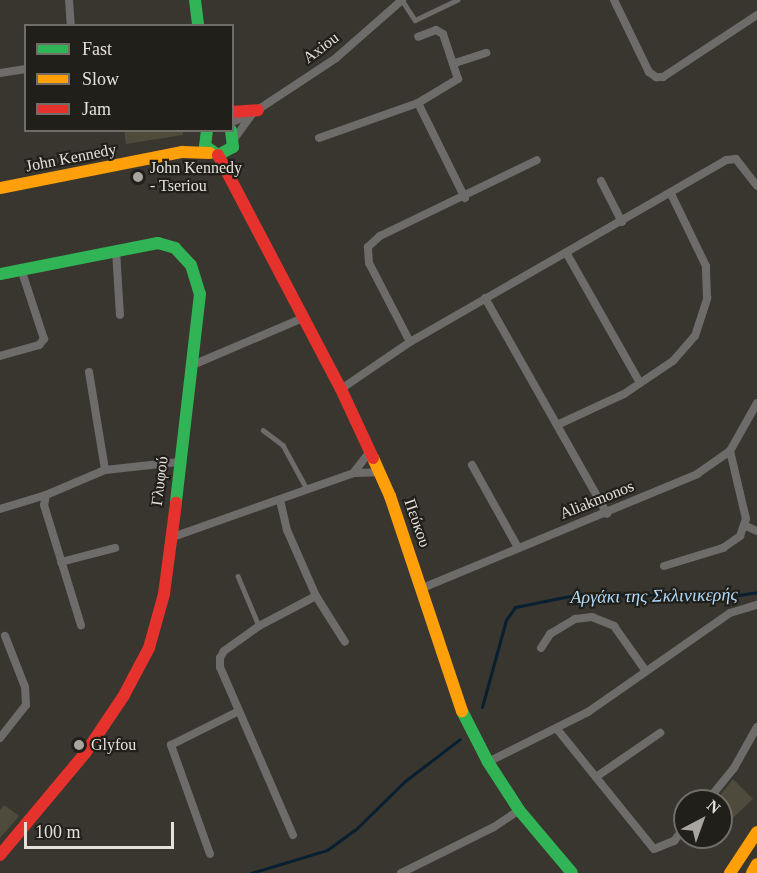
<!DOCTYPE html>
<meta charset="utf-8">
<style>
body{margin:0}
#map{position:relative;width:757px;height:873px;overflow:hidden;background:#38362e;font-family:Georgia,serif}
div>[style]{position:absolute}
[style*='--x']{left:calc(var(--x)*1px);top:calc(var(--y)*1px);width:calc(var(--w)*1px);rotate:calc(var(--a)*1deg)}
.stream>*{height:3px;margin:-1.5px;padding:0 1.5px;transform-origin:1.5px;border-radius:1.5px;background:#071f30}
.building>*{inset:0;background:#4e4b3c}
.lane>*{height:4.5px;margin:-2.25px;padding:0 2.25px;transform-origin:2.25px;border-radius:2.25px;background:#6e6c6a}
.street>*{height:8px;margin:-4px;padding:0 4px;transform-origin:4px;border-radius:4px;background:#6e6c6a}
.fast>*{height:12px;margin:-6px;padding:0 6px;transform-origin:6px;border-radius:6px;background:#30b455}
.slow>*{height:12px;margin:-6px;padding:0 6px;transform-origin:6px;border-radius:6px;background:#ff9f0a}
.jam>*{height:12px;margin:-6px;padding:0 6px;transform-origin:6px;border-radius:6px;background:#e5322d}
.dots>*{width:16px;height:16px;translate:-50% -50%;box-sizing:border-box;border:3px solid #211f19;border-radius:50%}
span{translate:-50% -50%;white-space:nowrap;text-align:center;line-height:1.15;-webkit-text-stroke:4.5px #211f19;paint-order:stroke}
.street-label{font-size:16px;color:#e3e1d9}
.poi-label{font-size:16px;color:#e3e1d9}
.left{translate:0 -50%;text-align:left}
.water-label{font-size:18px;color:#b1d9fa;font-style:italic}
.legend{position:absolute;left:24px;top:24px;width:210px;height:108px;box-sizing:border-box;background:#211f19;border:2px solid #6f6d66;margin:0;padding:8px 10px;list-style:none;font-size:18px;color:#e3e1d9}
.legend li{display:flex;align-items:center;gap:12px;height:30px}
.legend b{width:30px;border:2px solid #6f6d66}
.north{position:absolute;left:673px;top:789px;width:60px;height:60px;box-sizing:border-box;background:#211f19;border:2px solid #6f6d66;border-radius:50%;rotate:41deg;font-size:16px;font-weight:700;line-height:24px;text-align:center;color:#e3e1d9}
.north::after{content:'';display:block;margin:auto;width:21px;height:27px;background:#a7a59d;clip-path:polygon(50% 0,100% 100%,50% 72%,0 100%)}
.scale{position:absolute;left:24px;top:822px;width:150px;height:27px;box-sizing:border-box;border:3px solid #e3e1d9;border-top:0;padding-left:8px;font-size:18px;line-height:21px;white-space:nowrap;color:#e3e1d9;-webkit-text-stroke:4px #211f19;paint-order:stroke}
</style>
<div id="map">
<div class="stream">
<div style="--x:482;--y:707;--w:90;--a:-74.6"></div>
<div style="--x:506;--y:620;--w:16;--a:-55"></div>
<div style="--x:515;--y:607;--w:66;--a:-11.3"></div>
<div style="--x:580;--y:594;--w:153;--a:0.7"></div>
<div style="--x:733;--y:596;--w:24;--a:-9"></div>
<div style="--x:251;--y:873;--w:79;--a:-16.8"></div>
<div style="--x:327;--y:850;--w:34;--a:-36"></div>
<div style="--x:355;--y:830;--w:70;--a:-44.4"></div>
<div style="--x:405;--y:781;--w:69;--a:-37.4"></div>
</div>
<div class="building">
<div style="clip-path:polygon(124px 130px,183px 130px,183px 135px,126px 144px)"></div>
<div style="clip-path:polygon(733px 779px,753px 799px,721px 829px,719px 797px)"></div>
<div style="clip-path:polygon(4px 805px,19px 816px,0 838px,0 810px)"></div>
</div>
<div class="lane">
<div style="--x:402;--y:0;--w:24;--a:57"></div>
<div style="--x:415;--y:20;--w:47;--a:-25.5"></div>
<div style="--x:263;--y:430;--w:25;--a:37"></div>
<div style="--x:283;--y:445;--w:50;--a:61.4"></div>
<div style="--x:238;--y:576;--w:54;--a:67.2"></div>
</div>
<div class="street">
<div style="--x:69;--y:0;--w:26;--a:86"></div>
<div style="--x:614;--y:0;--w:80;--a:64.1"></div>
<div style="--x:649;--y:72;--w:9;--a:36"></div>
<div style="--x:656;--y:77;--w:7;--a:0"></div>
<div style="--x:663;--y:77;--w:113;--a:-33.4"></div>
<div style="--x:455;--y:63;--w:33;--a:-18"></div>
<div style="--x:0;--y:73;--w:26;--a:-9"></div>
<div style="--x:418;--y:103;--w:106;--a:63.7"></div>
<div style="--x:232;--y:122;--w:23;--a:-23"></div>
<div style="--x:253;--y:113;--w:100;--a:-33.5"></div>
<div style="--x:336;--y:58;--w:88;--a:-41.3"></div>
<div style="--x:319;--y:138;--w:105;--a:-19.5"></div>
<div style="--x:418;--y:103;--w:47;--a:-31"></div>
<div style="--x:458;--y:79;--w:47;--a:-108.4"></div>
<div style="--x:443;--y:34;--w:8;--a:-150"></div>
<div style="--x:436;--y:30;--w:19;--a:159"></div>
<div style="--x:234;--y:139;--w:32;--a:-54"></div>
<div style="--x:601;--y:181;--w:46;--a:62.9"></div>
<div style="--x:116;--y:250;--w:65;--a:86.5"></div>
<div style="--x:567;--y:254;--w:148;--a:60.5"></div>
<div style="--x:485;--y:298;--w:248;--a:60.5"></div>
<div style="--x:410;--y:342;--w:89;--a:-117.4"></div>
<div style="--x:369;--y:263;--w:16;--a:-94"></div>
<div style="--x:368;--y:247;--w:16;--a:-43"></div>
<div style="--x:380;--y:236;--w:174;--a:-25.8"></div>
<div style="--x:0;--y:356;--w:41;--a:-15.8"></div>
<div style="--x:39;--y:345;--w:8;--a:-50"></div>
<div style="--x:44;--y:339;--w:74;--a:-108.2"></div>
<div style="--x:195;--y:364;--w:117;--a:-23.1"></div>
<div style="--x:89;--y:372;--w:99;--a:80.7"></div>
<div style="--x:341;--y:389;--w:83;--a:-34.3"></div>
<div style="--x:410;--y:342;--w:365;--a:-29.9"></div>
<div style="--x:726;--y:160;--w:10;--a:-6"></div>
<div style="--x:736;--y:159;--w:34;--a:52"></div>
<div style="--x:557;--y:425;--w:74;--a:-24.8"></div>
<div style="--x:624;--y:394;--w:59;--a:-34"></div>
<div style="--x:673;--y:361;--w:33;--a:-49"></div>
<div style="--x:695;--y:336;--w:40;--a:-72"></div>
<div style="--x:707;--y:298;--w:32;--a:-92"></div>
<div style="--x:706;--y:266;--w:80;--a:-115.9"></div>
<div style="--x:472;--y:465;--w:93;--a:60.9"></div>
<div style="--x:354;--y:472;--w:24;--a:-52"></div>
<div style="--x:46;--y:495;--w:10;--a:101"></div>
<div style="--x:44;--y:505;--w:126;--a:72.9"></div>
<div style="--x:280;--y:500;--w:31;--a:77"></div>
<div style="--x:287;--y:530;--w:72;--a:66.3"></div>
<div style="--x:316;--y:596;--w:54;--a:57.8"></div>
<div style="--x:0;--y:509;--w:48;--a:-16.9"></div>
<div style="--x:46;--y:495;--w:64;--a:-23"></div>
<div style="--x:105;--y:470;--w:74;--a:-6.2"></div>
<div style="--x:744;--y:525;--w:14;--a:25"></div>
<div style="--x:170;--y:538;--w:195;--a:-19.5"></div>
<div style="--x:354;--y:473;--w:25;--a:-2"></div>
<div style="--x:61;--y:562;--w:56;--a:-14.5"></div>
<div style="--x:664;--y:566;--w:62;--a:-17"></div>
<div style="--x:723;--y:548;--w:21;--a:-35"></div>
<div style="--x:740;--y:536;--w:18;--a:-71"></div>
<div style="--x:746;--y:519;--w:70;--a:-103.2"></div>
<div style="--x:420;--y:589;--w:300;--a:-22.5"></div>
<div style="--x:697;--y:474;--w:40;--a:-34.9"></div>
<div style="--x:730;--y:451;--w:55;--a:-60.6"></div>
<div style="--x:541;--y:648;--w:17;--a:-57"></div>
<div style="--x:550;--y:634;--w:29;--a:-31"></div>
<div style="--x:575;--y:619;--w:17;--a:-7"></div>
<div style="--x:592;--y:617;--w:24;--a:22"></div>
<div style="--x:614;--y:626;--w:54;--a:54.8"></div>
<div style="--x:557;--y:729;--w:154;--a:51.1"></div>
<div style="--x:654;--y:849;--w:22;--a:-22"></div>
<div style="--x:674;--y:841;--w:18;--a:-52"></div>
<div style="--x:0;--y:738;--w:42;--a:-51.8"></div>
<div style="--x:26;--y:705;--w:18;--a:-93"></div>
<div style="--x:25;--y:687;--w:55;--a:-111.4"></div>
<div style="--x:488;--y:762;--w:112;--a:-26.6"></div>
<div style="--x:588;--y:712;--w:173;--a:-34.9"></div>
<div style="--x:730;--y:613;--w:28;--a:-17"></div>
<div style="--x:596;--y:777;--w:78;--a:-34.5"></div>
<div style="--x:707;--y:801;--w:43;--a:-50.7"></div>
<div style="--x:734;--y:768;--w:47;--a:-60.7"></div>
<div style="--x:293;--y:835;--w:183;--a:-113.5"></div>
<div style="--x:220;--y:667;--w:9;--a:-90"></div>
<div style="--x:220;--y:658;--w:8;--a:-60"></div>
<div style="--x:224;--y:651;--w:43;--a:-35.5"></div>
<div style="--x:259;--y:626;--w:64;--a:-27.8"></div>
<div style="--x:210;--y:854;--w:116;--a:-109.7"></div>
<div style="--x:171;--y:745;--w:76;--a:-26.6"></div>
<div style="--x:401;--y:873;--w:104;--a:-26.3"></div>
<div style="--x:494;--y:827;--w:30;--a:-34"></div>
</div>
<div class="fast">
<div style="--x:195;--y:0;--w:26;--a:83"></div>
<div style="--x:207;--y:130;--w:16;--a:97"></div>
<div style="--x:205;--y:146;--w:16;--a:35"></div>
<div style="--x:218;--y:155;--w:17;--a:-28"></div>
<div style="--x:233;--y:147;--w:17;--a:-97"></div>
<div style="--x:0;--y:274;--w:161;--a:-11.1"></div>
<div style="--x:158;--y:243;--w:18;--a:16"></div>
<div style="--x:175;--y:248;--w:23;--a:47"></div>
<div style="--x:191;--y:265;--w:30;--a:73"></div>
<div style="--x:200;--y:294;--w:210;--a:96.6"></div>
<div style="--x:462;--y:711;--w:57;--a:63"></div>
<div style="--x:488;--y:762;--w:57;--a:57.1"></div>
<div style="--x:519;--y:810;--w:82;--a:49.9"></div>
</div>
<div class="slow">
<div style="--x:0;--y:188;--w:186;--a:-11.2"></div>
<div style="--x:182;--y:152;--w:28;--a:2"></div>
<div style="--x:373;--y:458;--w:42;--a:65.9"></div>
<div style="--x:390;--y:496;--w:227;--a:71.5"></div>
<div style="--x:730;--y:873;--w:49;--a:-56.6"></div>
<div style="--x:752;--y:873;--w:10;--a:-61"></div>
</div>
<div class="jam">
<div style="--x:232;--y:112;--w:26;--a:-4"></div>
<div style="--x:218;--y:155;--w:264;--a:62.3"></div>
<div style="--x:341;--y:389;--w:76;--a:65.1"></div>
<div style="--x:0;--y:855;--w:134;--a:-50.1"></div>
<div style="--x:86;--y:752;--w:66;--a:-56.1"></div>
<div style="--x:123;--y:697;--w:55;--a:-62"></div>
<div style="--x:149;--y:648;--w:56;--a:-74.5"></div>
<div style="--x:164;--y:594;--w:92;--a:-82.5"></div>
</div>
<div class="dots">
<div style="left:138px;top:177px;background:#a7a59d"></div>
<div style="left:79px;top:745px;background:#a7a59d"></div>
</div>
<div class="street-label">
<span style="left:321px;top:48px;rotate:-37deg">Axiou</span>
<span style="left:71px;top:158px;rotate:-11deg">John Kennedy</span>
<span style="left:160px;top:481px;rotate:-83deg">Γλυφού</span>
<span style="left:597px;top:500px;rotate:-22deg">Aliakmonos</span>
<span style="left:417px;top:523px;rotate:71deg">Πεύκου</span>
</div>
<div class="poi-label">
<span class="left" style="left:150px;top:177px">John Kennedy<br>- Tseriou</span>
<span class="left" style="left:91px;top:745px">Glyfou</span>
</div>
<div class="water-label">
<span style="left:654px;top:596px;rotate:-1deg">Αργάκι της Σκλινικερής</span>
</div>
<ul class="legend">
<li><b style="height:8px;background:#30b455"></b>Fast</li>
<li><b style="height:8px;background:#ff9f0a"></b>Slow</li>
<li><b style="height:8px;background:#e5322d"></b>Jam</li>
</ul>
<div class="north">N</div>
<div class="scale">100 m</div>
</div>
